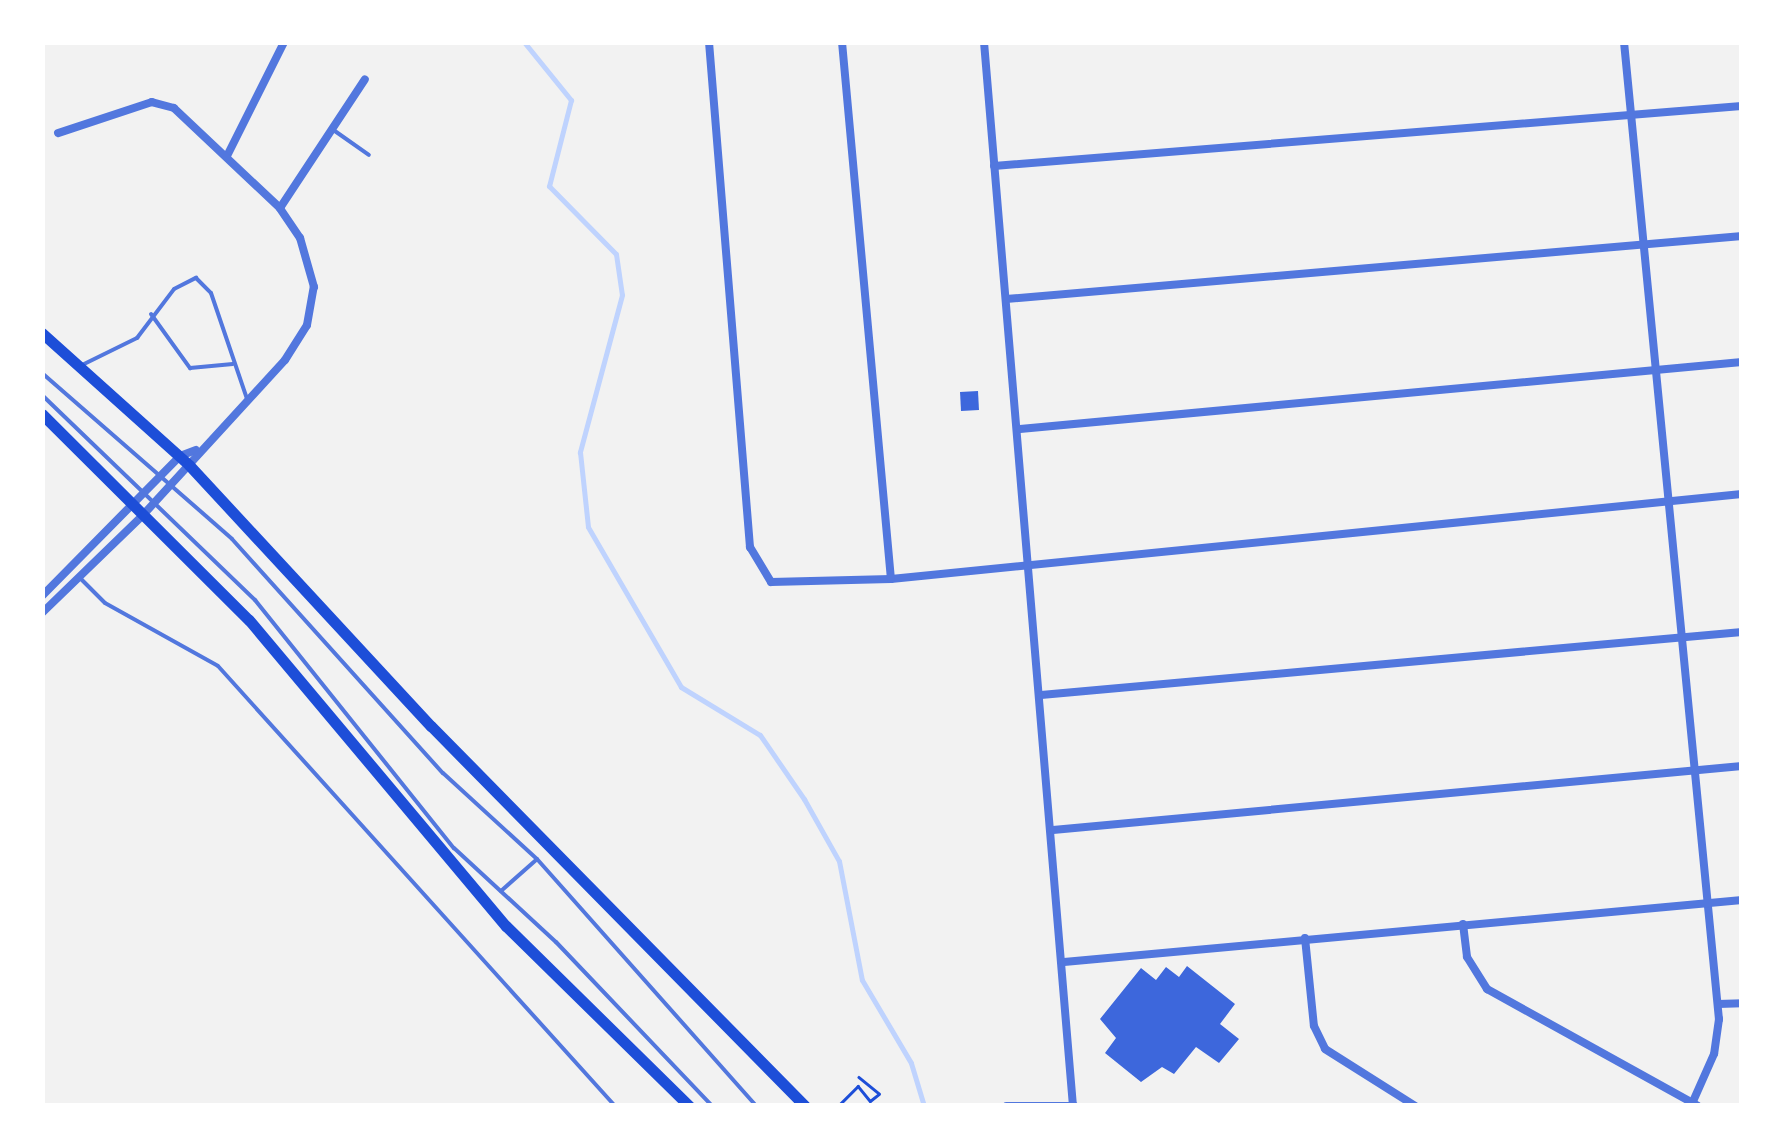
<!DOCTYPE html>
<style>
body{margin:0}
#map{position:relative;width:1784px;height:1148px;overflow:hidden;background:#f2f2f2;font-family:Commissioner,sans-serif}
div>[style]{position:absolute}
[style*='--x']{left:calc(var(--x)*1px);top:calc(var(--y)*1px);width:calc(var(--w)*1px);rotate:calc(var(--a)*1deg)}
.stream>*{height:5px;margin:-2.5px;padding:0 2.5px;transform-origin:2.5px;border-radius:2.5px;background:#bfd3fe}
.building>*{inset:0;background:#3d67dc;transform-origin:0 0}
.path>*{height:2.5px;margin:-1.25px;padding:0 1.25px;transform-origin:1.25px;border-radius:1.25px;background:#1d4ed8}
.service>*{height:4px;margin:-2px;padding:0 2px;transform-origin:2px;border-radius:2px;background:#5277de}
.minor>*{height:8px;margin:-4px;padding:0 4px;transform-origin:4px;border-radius:4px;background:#5277de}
.tertiary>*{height:9px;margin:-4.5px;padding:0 4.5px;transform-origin:4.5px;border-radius:4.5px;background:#5277de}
.primary>*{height:11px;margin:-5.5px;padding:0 5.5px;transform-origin:5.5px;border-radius:5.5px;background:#1d4ed8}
span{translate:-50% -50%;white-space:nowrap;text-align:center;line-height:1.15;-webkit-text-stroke:10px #fff;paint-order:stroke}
.frame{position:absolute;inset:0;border:45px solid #fff;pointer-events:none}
</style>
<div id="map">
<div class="stream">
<div style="--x:524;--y:42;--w:75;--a:51"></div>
<div style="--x:571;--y:100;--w:89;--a:104.3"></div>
<div style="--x:549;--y:186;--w:95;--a:45.4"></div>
<div style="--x:616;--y:254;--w:41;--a:81.7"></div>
<div style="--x:622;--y:295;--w:163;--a:105"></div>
<div style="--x:580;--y:452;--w:75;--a:83.9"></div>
<div style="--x:588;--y:527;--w:185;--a:59.8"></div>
<div style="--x:681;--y:687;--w:92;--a:31.3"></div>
<div style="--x:760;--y:735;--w:78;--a:55.5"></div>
<div style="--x:804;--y:799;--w:71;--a:60.6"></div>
<div style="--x:839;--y:861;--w:121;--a:79.1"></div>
<div style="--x:862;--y:980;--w:96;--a:59.4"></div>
<div style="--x:911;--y:1063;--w:45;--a:73.2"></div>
</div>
<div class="building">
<div style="left:978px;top:391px;width:19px;height:18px;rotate:87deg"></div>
<div style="clip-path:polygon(1187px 966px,1235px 1004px,1220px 1024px,1239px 1039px,1219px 1063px,1196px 1047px,1174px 1074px,1162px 1067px,1141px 1082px,1105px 1053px,1116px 1038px,1100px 1019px,1141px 968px,1156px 980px,1166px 967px,1179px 977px)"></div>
</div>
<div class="path">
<div style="--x:838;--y:1106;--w:28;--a:-45"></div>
<div style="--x:858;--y:1086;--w:19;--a:51"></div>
<div style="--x:870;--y:1101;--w:11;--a:-38"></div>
<div style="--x:879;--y:1094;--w:26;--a:-141"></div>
</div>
<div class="service">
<div style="--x:332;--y:129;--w:45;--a:35.1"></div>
<div style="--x:151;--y:314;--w:67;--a:54.2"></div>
<div style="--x:190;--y:368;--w:43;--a:-5.3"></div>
<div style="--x:80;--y:366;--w:64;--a:-26.2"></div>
<div style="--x:137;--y:338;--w:61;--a:-52.9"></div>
<div style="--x:174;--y:289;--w:25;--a:-27"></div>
<div style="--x:196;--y:278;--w:21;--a:45"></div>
<div style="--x:211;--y:293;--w:112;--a:71.2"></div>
<div style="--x:42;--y:373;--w:252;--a:41.1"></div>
<div style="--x:232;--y:539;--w:315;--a:48"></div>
<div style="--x:443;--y:773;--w:127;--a:42.5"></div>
<div style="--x:537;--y:859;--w:330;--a:48.4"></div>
<div style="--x:42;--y:395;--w:296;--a:43.9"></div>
<div style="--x:255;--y:600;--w:318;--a:51.3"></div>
<div style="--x:454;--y:848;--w:139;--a:42.7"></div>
<div style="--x:556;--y:942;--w:226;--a:46.4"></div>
<div style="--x:80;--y:578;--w:35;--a:45"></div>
<div style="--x:105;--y:603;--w:129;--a:29.1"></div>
<div style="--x:218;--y:666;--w:593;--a:47.94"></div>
<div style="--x:501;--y:891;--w:48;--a:-41.6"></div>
</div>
<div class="minor">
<div style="--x:709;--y:42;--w:507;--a:85.36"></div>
<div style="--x:750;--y:547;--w:41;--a:59"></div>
<div style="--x:771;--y:582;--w:120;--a:-1.4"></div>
<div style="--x:891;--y:579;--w:855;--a:-5.7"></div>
<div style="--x:842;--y:42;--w:539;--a:84.79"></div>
<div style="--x:984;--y:42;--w:1068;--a:85.22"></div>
<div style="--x:1624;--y:42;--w:982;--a:84.45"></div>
<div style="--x:1719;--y:1019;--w:35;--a:98"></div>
<div style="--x:1714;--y:1054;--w:57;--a:113.9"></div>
<div style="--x:227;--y:156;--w:127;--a:-63.4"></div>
<div style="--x:994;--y:166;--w:750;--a:-4.59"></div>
<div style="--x:280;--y:208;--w:154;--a:-56.6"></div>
<div style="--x:1006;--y:299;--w:739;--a:-4.89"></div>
<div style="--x:1020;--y:429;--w:725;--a:-5.3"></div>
<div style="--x:42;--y:596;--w:197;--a:-45.4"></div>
<div style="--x:180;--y:456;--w:17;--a:-21"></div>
<div style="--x:42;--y:613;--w:141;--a:-44.1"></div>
<div style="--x:143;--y:515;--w:210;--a:-47.5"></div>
<div style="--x:285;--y:360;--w:41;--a:-57.8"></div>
<div style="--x:307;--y:325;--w:39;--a:-80"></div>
<div style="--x:314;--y:287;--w:51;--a:-105.9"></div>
<div style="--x:300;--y:238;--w:36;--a:-124"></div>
<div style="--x:280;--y:208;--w:146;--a:-136.7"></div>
<div style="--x:174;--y:108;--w:23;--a:-165"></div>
<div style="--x:152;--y:102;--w:99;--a:161.7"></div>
<div style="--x:1041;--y:695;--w:704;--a:-5.14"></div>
<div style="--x:1053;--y:830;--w:692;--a:-5.31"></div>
<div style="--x:1463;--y:924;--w:33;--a:83"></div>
<div style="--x:1467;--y:957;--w:38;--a:58"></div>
<div style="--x:1487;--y:989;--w:241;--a:29"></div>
<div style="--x:1305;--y:938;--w:88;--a:84.2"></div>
<div style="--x:1314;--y:1026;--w:25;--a:64"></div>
<div style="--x:1325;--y:1049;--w:107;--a:32.3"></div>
<div style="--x:1064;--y:962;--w:681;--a:-5.22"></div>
<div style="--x:1718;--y:1004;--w:24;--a:-2"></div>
</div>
<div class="tertiary">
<div style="--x:1006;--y:1106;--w:68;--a:0"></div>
</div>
<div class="primary">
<div style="--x:42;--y:333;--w:198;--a:41.9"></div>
<div style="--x:189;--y:465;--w:356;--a:47.2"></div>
<div style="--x:431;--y:726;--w:533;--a:45.46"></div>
<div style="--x:42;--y:414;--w:292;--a:44.9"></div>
<div style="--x:249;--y:620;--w:400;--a:50"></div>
<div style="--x:506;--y:926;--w:257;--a:44.5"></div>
</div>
<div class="frame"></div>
</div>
